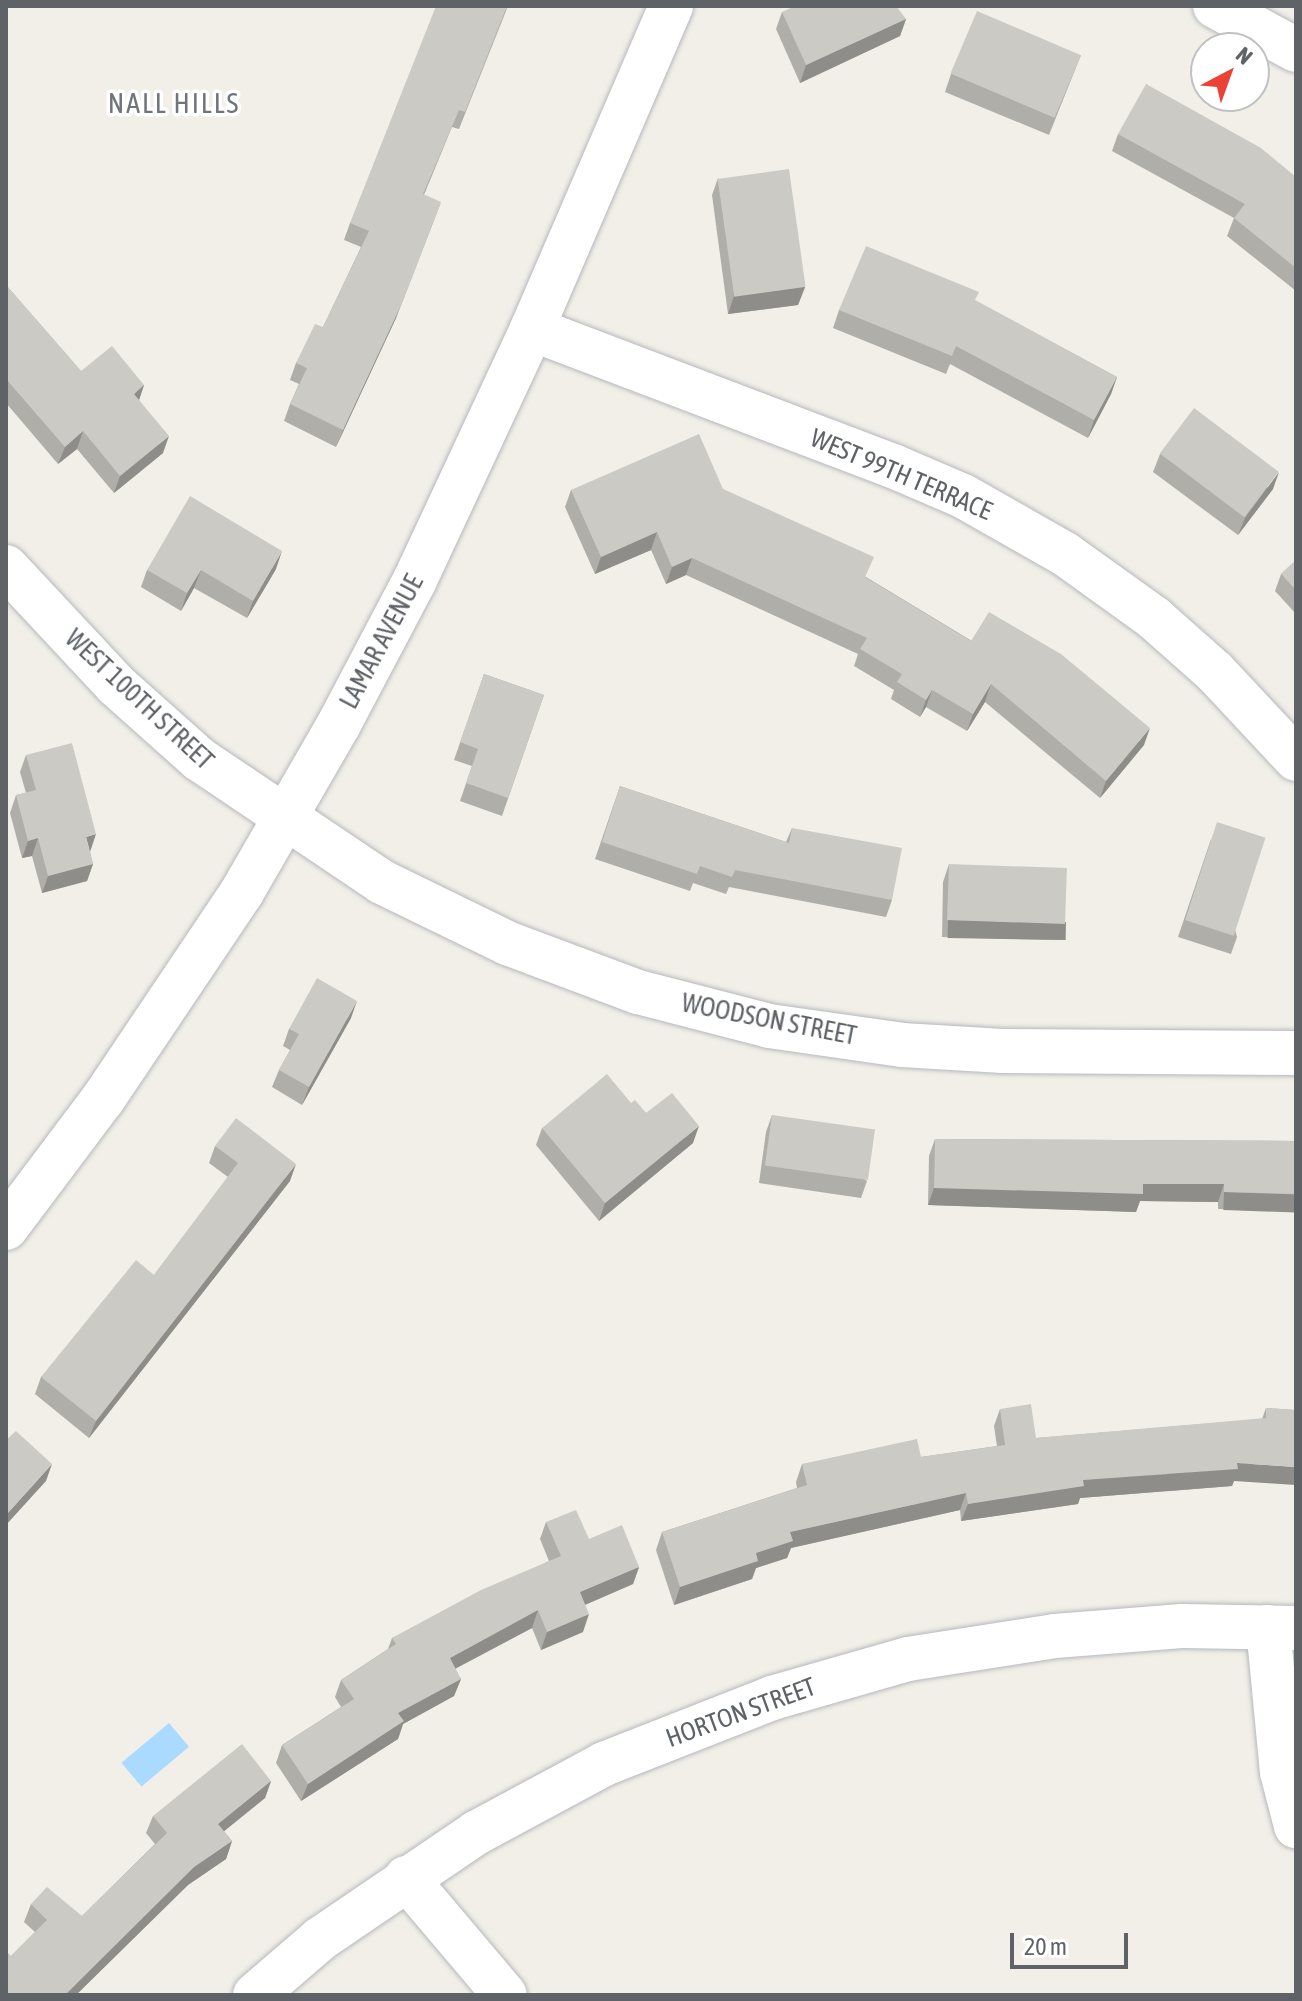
<!DOCTYPE html>
<style>
body{margin:0}
#map{position:relative;width:1302px;height:2001px;overflow:hidden;background:#f1efe8;font-family:"Asap Condensed",sans-serif}
div>[style]{position:absolute}
[style*='--x']{left:calc(var(--x)*1px);top:calc(var(--y)*1px);width:calc(var(--w)*1px);rotate:calc(var(--a)*1deg)}
.water>*{inset:0;background:#aadaff;transform-origin:0 0}
.roads{filter:drop-shadow(0 0 2px #b5b8bc) drop-shadow(0 0 2px #b5b8bc)}
.minor>*{height:44px;margin:-22px;padding:0 22px;transform-origin:22px;border-radius:22px;background:#fff}
.wall>*{inset:0;background:#afaea9}
.shaded-wall>*{inset:0;background:#8f8d8a;transform-origin:0 0}
.building>*{inset:0;background:#cccac5;transform-origin:0 0}
span{translate:-50% -50%;white-space:nowrap;text-align:center;line-height:1.15;-webkit-text-stroke:7px #fff;paint-order:stroke}
.street-label{font-size:26px;color:#5f6368}
.neighbourhood-label{font-size:28px;color:#70757a;letter-spacing:2px}
.frame{position:absolute;inset:0;border:8px solid #5f6368;pointer-events:none}
.north{position:absolute;left:1190px;top:32px;width:80px;height:80px;box-sizing:border-box;background:#fff;border:2px solid #bfc1c3;border-radius:50%;rotate:41deg;font-size:22px;font-weight:700;line-height:32px;text-align:center;color:#5f6368}
.north::after{content:'';display:block;margin:auto;width:28px;height:36px;background:#ea4335;clip-path:polygon(50% 0,100% 100%,50% 72%,0 100%)}
.scale{position:absolute;left:1010px;top:1933px;width:118px;height:36px;box-sizing:border-box;border:4px solid #5f6368;border-top:0;padding-left:10px;font-size:24px;line-height:28px;white-space:nowrap;color:#5f6368;-webkit-text-stroke:6px #fff;paint-order:stroke}
</style>
<div id="map">
<div class="water">
<div style="left:169px;top:1723px;width:31px;height:62px;rotate:50deg"></div>
</div>
<div class="roads">
<div class="minor">
<div style="--x:1215;--y:6;--w:92;--a:28.5"></div>
<div style="--x:532;--y:329;--w:386;--a:20.8"></div>
<div style="--x:893;--y:466;--w:76;--a:23.2"></div>
<div style="--x:963;--y:496;--w:117;--a:29.6"></div>
<div style="--x:1065;--y:554;--w:110;--a:35.7"></div>
<div style="--x:1154;--y:618;--w:81;--a:41.5"></div>
<div style="--x:1215;--y:672;--w:119;--a:47"></div>
<div style="--x:6;--y:567;--w:161;--a:47"></div>
<div style="--x:116;--y:685;--w:111;--a:41.7"></div>
<div style="--x:199;--y:759;--w:220;--a:33.9"></div>
<div style="--x:382;--y:882;--w:139;--a:26"></div>
<div style="--x:507;--y:943;--w:140;--a:20.5"></div>
<div style="--x:638;--y:992;--w:135;--a:14.5"></div>
<div style="--x:769;--y:1026;--w:134;--a:8.1"></div>
<div style="--x:902;--y:1045;--w:101;--a:3.4"></div>
<div style="--x:1003;--y:1051;--w:293;--a:0.4"></div>
<div style="--x:6;--y:1228;--w:161;--a:-53.1"></div>
<div style="--x:103;--y:1099;--w:249;--a:-56.1"></div>
<div style="--x:242;--y:892;--w:194;--a:-60"></div>
<div style="--x:339;--y:724;--w:161;--a:-62.2"></div>
<div style="--x:414;--y:582;--w:279;--a:-65"></div>
<div style="--x:532;--y:329;--w:352;--a:-66.7"></div>
<div style="--x:1268;--y:1627;--w:146;--a:84.5"></div>
<div style="--x:1282;--y:1772;--w:56;--a:75.5"></div>
<div style="--x:406;--y:1878;--w:153;--a:49.8"></div>
<div style="--x:255;--y:1995;--w:86;--a:-40.7"></div>
<div style="--x:320;--y:1939;--w:189;--a:-34.2"></div>
<div style="--x:476;--y:1833;--w:145;--a:-28.3"></div>
<div style="--x:604;--y:1764;--w:180;--a:-21.4"></div>
<div style="--x:772;--y:1698;--w:141;--a:-16"></div>
<div style="--x:908;--y:1659;--w:149;--a:-8.9"></div>
<div style="--x:1055;--y:1636;--w:127;--a:-4.5"></div>
<div style="--x:1182;--y:1626;--w:114;--a:1"></div>
</div>
</div>
<div class="wall">
<div style="clip-path:polygon(508px 6px,459px 129px,452px 127px,424px 195px,396px 318px,336px 447px,284px 421px,290px 404px,299px 384px,290px 380px,296px 363px,323px 327px,361px 247px,344px 240px,350px 223px)"></div>
<div style="clip-path:polygon(782px 12px,906px 19px,900px 36px,800px 83px,776px 29px)"></div>
<div style="clip-path:polygon(1081px 55px,1049px 135px,945px 92px,951px 74px)"></div>
<div style="clip-path:polygon(1118px 134px,1296px 177px,1296px 291px,1227px 236px,1234px 218px,1112px 151px)"></div>
<div style="clip-path:polygon(718px 178px,805px 287px,798px 305px,728px 314px,712px 195px)"></div>
<div style="clip-path:polygon(6px 285px,81px 371px,144px 385px,139px 400px,163px 453px,114px 493px,77px 449px,58px 464px,6px 403px)"></div>
<div style="clip-path:polygon(976px 301px,1117px 377px,1111px 394px,1088px 438px,950px 364px,946px 374px,833px 328px,839px 310px)"></div>
<div style="clip-path:polygon(1160px 454px,1273px 489px,1238px 535px,1153px 472px)"></div>
<div style="clip-path:polygon(723px 489px,866px 577px,1144px 745px,1100px 798px,985px 702px,967px 731px,926px 707px,920px 717px,891px 699px,894px 690px,854px 666px,858px 654px,686px 575px,666px 584px,651px 550px,595px 574px,565px 507px,571px 490px)"></div>
<div style="clip-path:polygon(1296px 560px,1296px 614px,1275px 591px,1281px 574px)"></div>
<div style="clip-path:polygon(276px 569px,247px 618px,194px 588px,181px 611px,141px 587px,147px 570px)"></div>
<div style="clip-path:polygon(484px 674px,544px 695px,502px 816px,460px 801px,472px 766px,454px 760px)"></div>
<div style="clip-path:polygon(26px 755px,90px 852px,93px 864px,87px 881px,42px 893px,32px 856px,22px 858px,10px 813px,16px 795px,26px 793px,20px 772px)"></div>
<div style="clip-path:polygon(620px 786px,786px 842px,792px 828px,892px 900px,886px 917px,729px 887px,726px 894px,693px 883px,690px 891px,595px 859px)"></div>
<div style="clip-path:polygon(1211px 839px,1237px 937px,1231px 954px,1178px 937px)"></div>
<div style="clip-path:polygon(949px 864px,1060px 940px,942px 937px,943px 882px)"></div>
<div style="clip-path:polygon(351px 1018px,302px 1105px,272px 1087px,279px 1070px,290px 1050px,283px 1046px,289px 1029px)"></div>
<div style="clip-path:polygon(631px 1103px,693px 1143px,599px 1221px,536px 1145px,542px 1128px)"></div>
<div style="clip-path:polygon(772px 1115px,867px 1181px,861px 1198px,759px 1183px,766px 1132px)"></div>
<div style="clip-path:polygon(935px 1139px,1296px 1141px,1296px 1211px,1218px 1209px,1218px 1202px,1140px 1201px,1136px 1212px,928px 1205px,929px 1156px)"></div>
<div style="clip-path:polygon(215px 1146px,290px 1181px,89px 1438px,35px 1394px,41px 1377px,154px 1275px,228px 1177px,209px 1163px)"></div>
<div style="clip-path:polygon(1266px 1408px,1296px 1410px,1234px 1481px,1232px 1486px,1080px 1498px,1078px 1504px,961px 1521px,960px 1510px,791px 1548px,787px 1558px,756px 1568px,752px 1579px,674px 1605px,656px 1550px,662px 1532px,797px 1488px,796px 1482px,802px 1464px,921px 1457px,997px 1446px,994px 1426px,1000px 1409px,1036px 1438px,1262px 1419px)"></div>
<div style="clip-path:polygon(546px 1522px,589px 1539px,639px 1567px,633px 1584px,585px 1605px,583px 1632px,541px 1650px,532px 1628px,455px 1669px,461px 1679px,454px 1696px,403px 1724px,398px 1739px,301px 1801px,276px 1763px,282px 1745px,341px 1707px,335px 1697px,341px 1680px,388px 1649px,392px 1638px,549px 1561px,540px 1539px)"></div>
<div style="clip-path:polygon(271px 1781px,265px 1798px,224px 1831px,232px 1841px,226px 1859px,188px 1885px,76px 1995px,6px 1995px,11px 1956px,35px 1932px,24px 1922px,31px 1904px,82px 1916px,155px 1844px,146px 1833px,153px 1816px)"></div>
</div>
<div class="shaded-wall">
<div style="clip-path:polygon(906px 19px,900px 36px,800px 83px,806px 65px)"></div>
<div style="clip-path:polygon(441px 202px,396px 318px,336px 447px,343px 430px)"></div>
<div style="clip-path:polygon(805px 287px,798px 305px,728px 314px,734px 296px)"></div>
<div style="clip-path:polygon(1117px 377px,1111px 394px,1088px 438px,1094px 420px)"></div>
<div style="clip-path:polygon(144px 385px,138px 403px,134px 394px)"></div>
<div style="clip-path:polygon(83px 431px,77px 449px,58px 464px,65px 447px)"></div>
<div style="clip-path:polygon(169px 436px,163px 453px,114px 493px,120px 476px)"></div>
<div style="clip-path:polygon(1279px 472px,1273px 489px,1238px 535px,1245px 518px)"></div>
<div style="clip-path:polygon(657px 532px,651px 550px,595px 574px,601px 557px)"></div>
<div style="clip-path:polygon(282px 551px,276px 569px,247px 618px,253px 601px)"></div>
<div style="clip-path:polygon(692px 558px,686px 575px,666px 584px,672px 567px)"></div>
<div style="clip-path:polygon(201px 570px,194px 588px,181px 611px,187px 593px)"></div>
<div style="clip-path:polygon(991px 684px,985px 702px,967px 731px,973px 714px)"></div>
<div style="clip-path:polygon(932px 690px,926px 707px,920px 717px,926px 700px)"></div>
<div style="clip-path:polygon(1150px 728px,1144px 745px,1100px 798px,1106px 781px)"></div>
<div style="clip-path:polygon(96px 834px,90px 852px,86px 837px)"></div>
<div style="clip-path:polygon(38px 838px,32px 856px,22px 858px,28px 841px)"></div>
<div style="clip-path:polygon(93px 864px,87px 881px,42px 893px,48px 876px)"></div>
<div style="left:948px;top:920px;width:118px;height:18px;rotate:1deg"></div>
<div style="clip-path:polygon(357px 1001px,351px 1018px,302px 1105px,309px 1087px)"></div>
<div style="clip-path:polygon(699px 1126px,693px 1143px,599px 1221px,605px 1203px)"></div>
<div style="clip-path:polygon(296px 1164px,290px 1181px,89px 1438px,96px 1421px)"></div>
<div style="clip-path:polygon(1143px 1184px,1224px 1184px,1218px 1202px,1140px 1201px,1136px 1212px,928px 1205px,934px 1188px)"></div>
<div style="left:1224px;top:1192px;width:72px;height:18px;rotate:2deg"></div>
<div style="clip-path:polygon(1237px 1463px,1296px 1467px,1296px 1485px,1234px 1481px,1232px 1486px,1080px 1498px,1078px 1504px,961px 1521px,968px 1504px,1083px 1480px)"></div>
<div style="clip-path:polygon(52px 1464px,46px 1481px,6px 1525px,6px 1515px)"></div>
<div style="clip-path:polygon(966px 1493px,960px 1510px,791px 1548px,787px 1558px,756px 1568px,752px 1579px,674px 1605px,680px 1587px,756px 1553px,790px 1532px)"></div>
<div style="clip-path:polygon(639px 1567px,633px 1584px,573px 1610px,580px 1592px)"></div>
<div style="clip-path:polygon(538px 1610px,532px 1628px,443px 1675px,450px 1658px)"></div>
<div style="clip-path:polygon(589px 1614px,583px 1632px,541px 1650px,547px 1632px)"></div>
<div style="clip-path:polygon(461px 1679px,454px 1696px,403px 1724px,398px 1739px,301px 1801px,308px 1784px,398px 1713px)"></div>
<div style="clip-path:polygon(271px 1781px,265px 1798px,212px 1841px,218px 1824px)"></div>
<div style="clip-path:polygon(232px 1841px,226px 1859px,188px 1885px,76px 1995px,65px 1995px,194px 1867px)"></div>
</div>
<div class="building">
<div style="clip-path:polygon(436px 6px,507px 6px,465px 112px,459px 110px,423px 194px,441px 202px,403px 301px,343px 430px,290px 404px,307px 368px,296px 363px,315px 324px,323px 327px,369px 231px,350px 223px)"></div>
<div style="clip-path:polygon(795px 6px,896px 6px,906px 19px,806px 65px,782px 12px)"></div>
<div style="left:977px;top:11px;width:113px;height:68px;rotate:23deg"></div>
<div style="clip-path:polygon(1146px 84px,1261px 148px,1296px 177px,1296px 268px,1234px 218px,1245px 204px,1118px 134px)"></div>
<div style="left:789px;top:169px;width:119px;height:72px;rotate:82deg"></div>
<div style="clip-path:polygon(866px 246px,979px 292px,975px 300px,1117px 377px,1094px 420px,956px 346px,952px 356px,839px 310px)"></div>
<div style="clip-path:polygon(6px 285px,81px 371px,112px 346px,144px 385px,134px 394px,169px 436px,120px 476px,83px 431px,65px 447px,6px 379px)"></div>
<div style="left:1194px;top:408px;width:106px;height:57px;rotate:37deg"></div>
<div style="clip-path:polygon(699px 434px,723px 489px,874px 557px,865px 577px,971px 641px,989px 612px,1061px 654px,1150px 728px,1106px 781px,991px 684px,973px 714px,932px 690px,926px 700px,897px 682px,902px 674px,860px 649px,867px 638px,692px 558px,672px 567px,657px 532px,601px 557px,571px 490px)"></div>
<div style="clip-path:polygon(190px 496px,282px 551px,253px 601px,201px 570px,187px 593px,147px 570px)"></div>
<div style="clip-path:polygon(1296px 560px,1296px 590px,1281px 574px)"></div>
<div style="clip-path:polygon(484px 674px,544px 695px,508px 798px,466px 783px,478px 749px,460px 742px)"></div>
<div style="clip-path:polygon(72px 743px,96px 834px,86px 837px,93px 864px,48px 876px,38px 838px,28px 841px,16px 795px,36px 790px,26px 755px)"></div>
<div style="clip-path:polygon(620px 786px,789px 843px,792px 828px,902px 848px,892px 900px,735px 870px,732px 877px,700px 866px,697px 874px,602px 842px)"></div>
<div style="left:1217px;top:822px;width:51px;height:103px;rotate:18deg"></div>
<div style="left:949px;top:864px;width:118px;height:56px;rotate:2deg"></div>
<div style="clip-path:polygon(317px 978px,357px 1001px,309px 1087px,279px 1070px,299px 1034px,289px 1029px)"></div>
<div style="clip-path:polygon(607px 1074px,631px 1103px,635px 1100px,646px 1113px,672px 1093px,699px 1126px,605px 1203px,542px 1128px)"></div>
<div style="left:772px;top:1115px;width:104px;height:51px;rotate:8deg"></div>
<div style="clip-path:polygon(236px 1118px,296px 1164px,96px 1421px,41px 1377px,136px 1260px,154px 1275px,238px 1163px,215px 1146px)"></div>
<div style="clip-path:polygon(935px 1139px,1296px 1141px,1296px 1194px,1224px 1192px,1224px 1184px,1143px 1184px,1143px 1194px,934px 1188px)"></div>
<div style="clip-path:polygon(1031px 1404px,1036px 1438px,1266px 1418px,1266px 1408px,1296px 1410px,1296px 1467px,1237px 1463px,1238px 1469px,1083px 1480px,1084px 1486px,968px 1504px,966px 1493px,790px 1532px,793px 1541px,756px 1553px,758px 1561px,680px 1587px,662px 1532px,807px 1485px,802px 1464px,917px 1439px,921px 1457px,1005px 1445px,1000px 1409px)"></div>
<div style="clip-path:polygon(16px 1431px,52px 1464px,6px 1515px,6px 1440px)"></div>
<div style="clip-path:polygon(576px 1510px,589px 1539px,622px 1525px,639px 1567px,580px 1592px,589px 1614px,547px 1632px,538px 1610px,450px 1658px,461px 1679px,398px 1713px,404px 1721px,308px 1784px,282px 1745px,354px 1699px,341px 1680px,396px 1644px,392px 1638px,481px 1590px,561px 1556px,546px 1522px)"></div>
<div style="clip-path:polygon(242px 1744px,271px 1781px,218px 1824px,232px 1841px,194px 1867px,65px 1995px,6px 1995px,6px 1951px,11px 1956px,47px 1920px,31px 1904px,47px 1887px,82px 1916px,167px 1833px,153px 1816px)"></div>
</div>
<div class="street-label">
<span style="left:901px;top:475px;rotate:23deg">WEST 99TH TERRACE</span>
<span style="left:382px;top:642px;rotate:-62deg">LAMAR AVENUE</span>
<span style="left:139px;top:700px;rotate:43deg">WEST 100TH STREET</span>
<span style="left:769px;top:1020px;rotate:11deg">WOODSON STREET</span>
<span style="left:741px;top:1713px;rotate:-20deg">HORTON STREET</span>
</div>
<div class="neighbourhood-label">
<span style="left:174px;top:103px">NALL HILLS</span>
</div>
<div class="frame"></div>
<div class="north">N</div>
<div class="scale">20 m</div>
</div>
